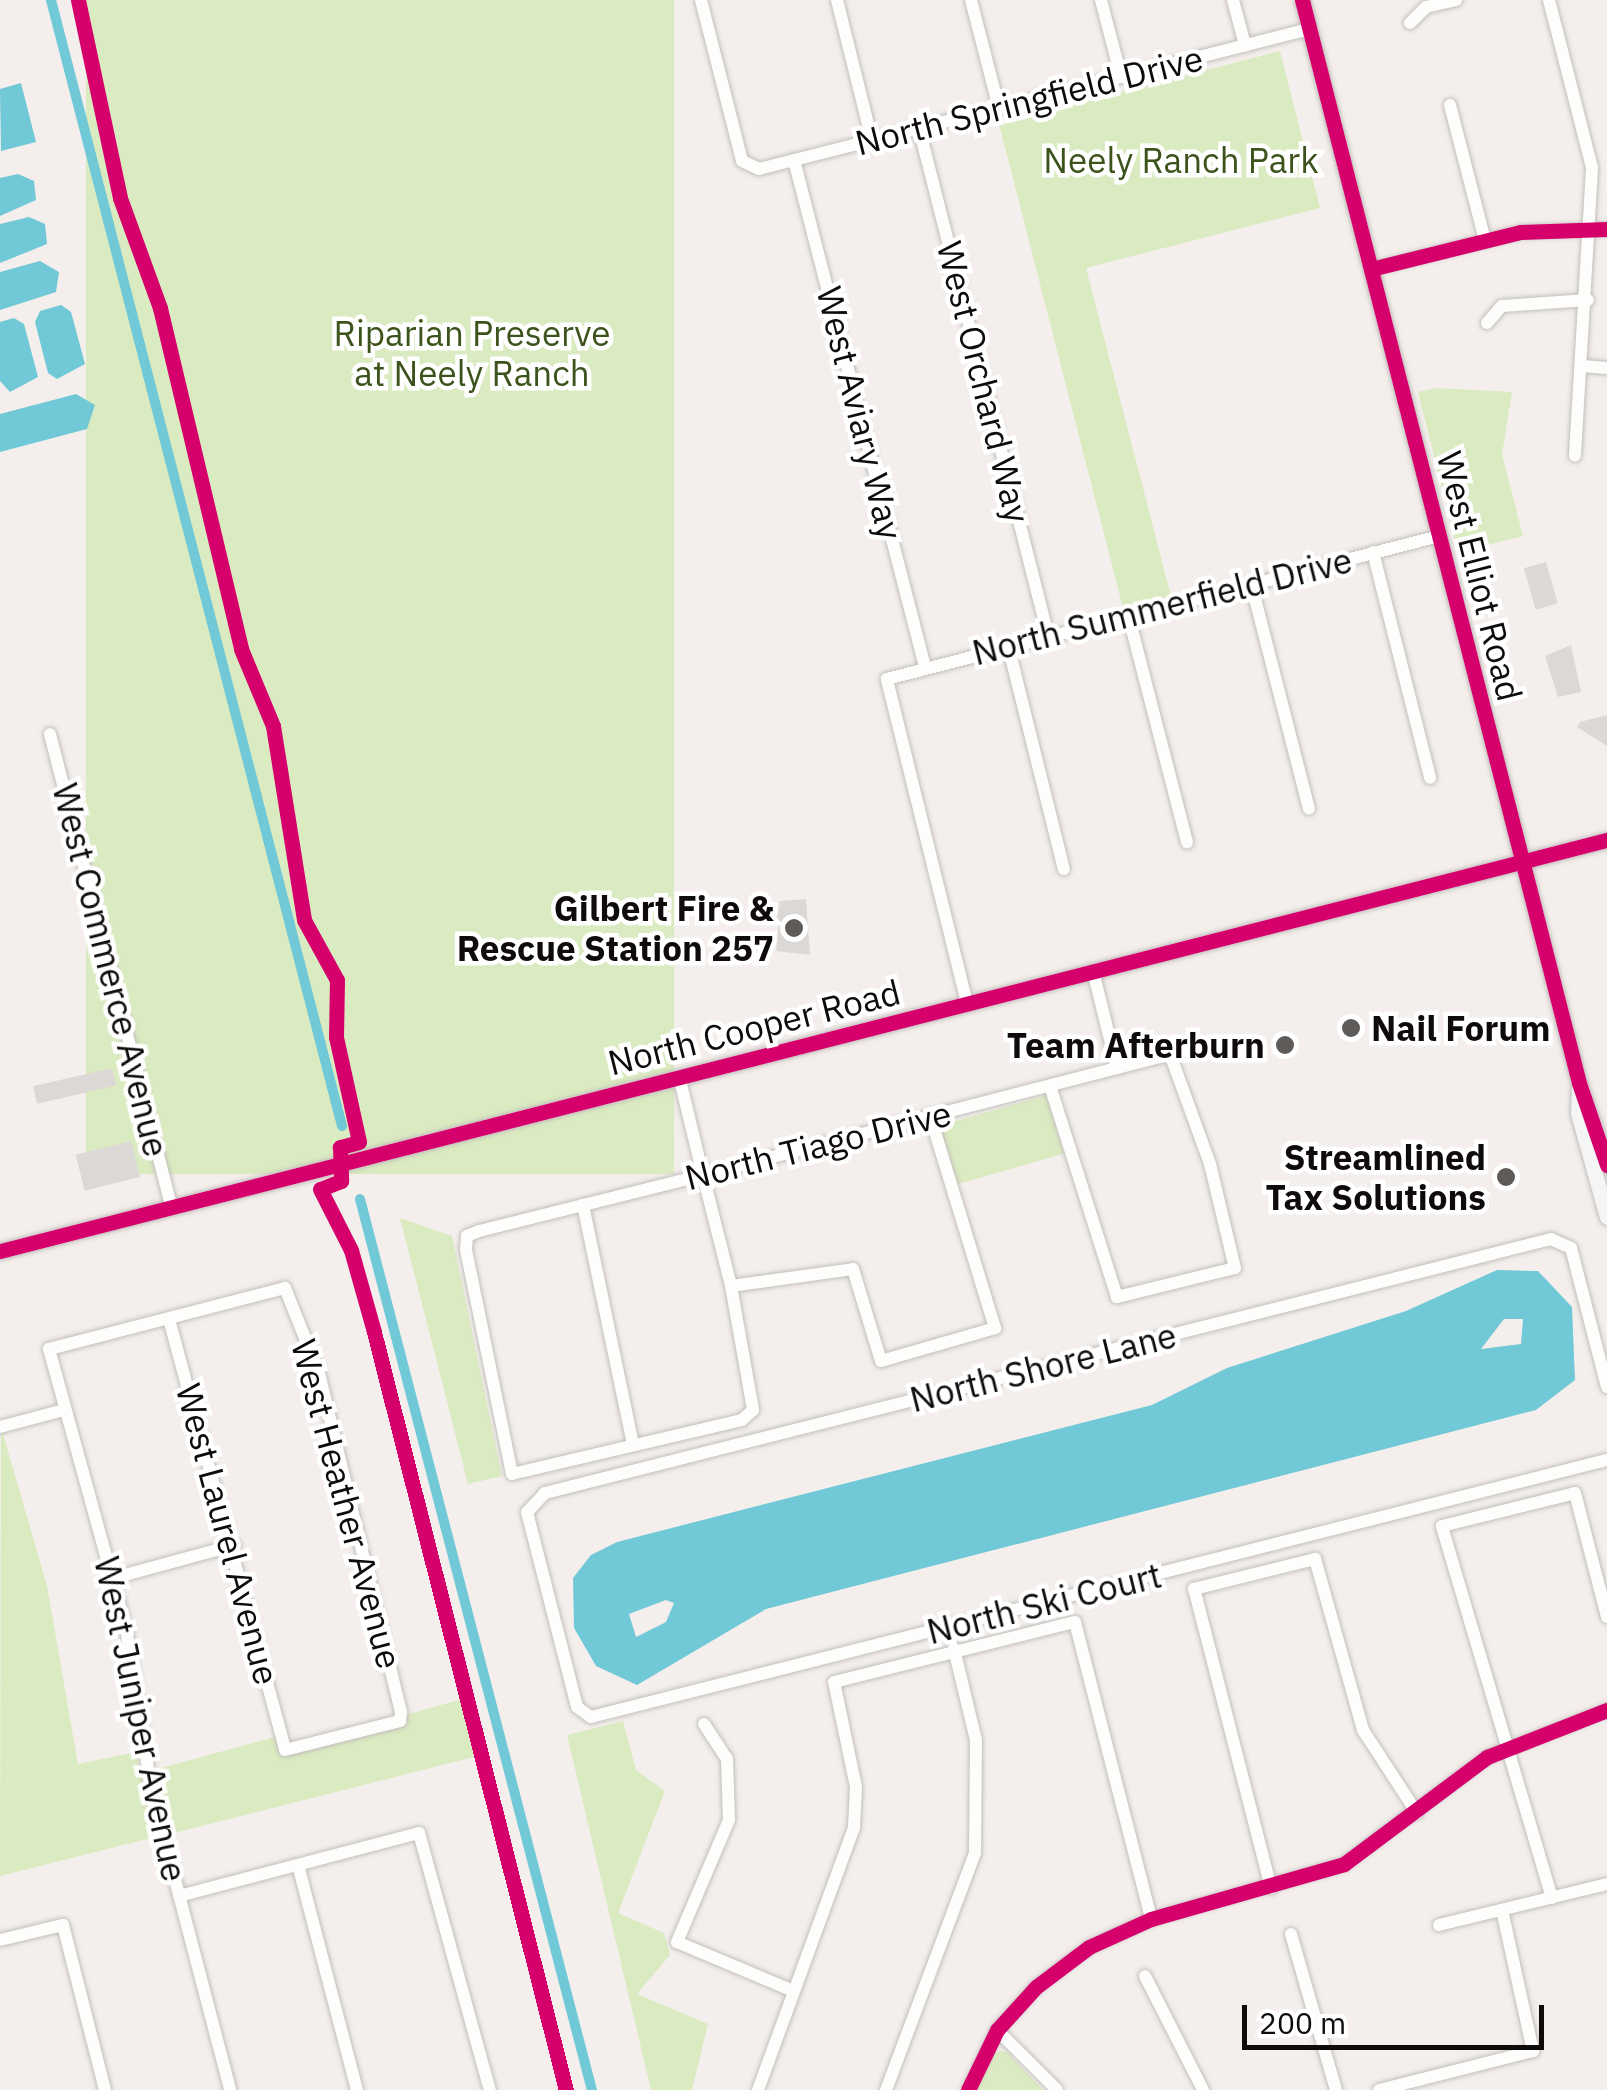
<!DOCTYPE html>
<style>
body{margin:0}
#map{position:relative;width:1607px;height:2090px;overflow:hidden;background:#f4efec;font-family:"IBM Plex Sans",sans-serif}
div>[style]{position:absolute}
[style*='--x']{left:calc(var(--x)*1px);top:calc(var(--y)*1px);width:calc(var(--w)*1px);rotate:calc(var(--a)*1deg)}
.green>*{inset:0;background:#dbebc1;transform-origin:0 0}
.water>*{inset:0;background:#71c8d6}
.canal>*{height:10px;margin:-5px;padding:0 5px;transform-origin:5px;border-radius:5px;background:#71c8d6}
.building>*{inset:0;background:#dcd8d6;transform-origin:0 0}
.roads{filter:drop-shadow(0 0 2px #c2bfbc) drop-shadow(0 0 2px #c2bfbc)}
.minor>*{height:12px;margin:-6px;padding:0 6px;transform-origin:6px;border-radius:6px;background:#fdfdfc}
.major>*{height:15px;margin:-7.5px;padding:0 7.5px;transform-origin:7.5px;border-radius:7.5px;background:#f5f5f6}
.cycleway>*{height:15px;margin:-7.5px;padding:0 7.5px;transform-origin:7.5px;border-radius:7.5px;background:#d6006c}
.dots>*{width:28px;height:28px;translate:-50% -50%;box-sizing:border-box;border:5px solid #fff;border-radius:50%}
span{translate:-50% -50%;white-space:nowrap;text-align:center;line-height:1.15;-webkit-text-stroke:9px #fff;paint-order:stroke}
.street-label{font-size:35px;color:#0e0b0a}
.park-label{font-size:35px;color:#3d531c}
.poi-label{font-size:35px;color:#0e0b0a;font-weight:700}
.right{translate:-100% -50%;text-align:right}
.left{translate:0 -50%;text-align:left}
.scale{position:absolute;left:1242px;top:2005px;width:302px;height:45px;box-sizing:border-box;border:5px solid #0e0b0a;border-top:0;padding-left:12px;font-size:30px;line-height:35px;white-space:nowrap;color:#0e0b0a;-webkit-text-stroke:8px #fff;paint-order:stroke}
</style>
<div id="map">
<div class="green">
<div style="left:86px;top:0;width:588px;height:1174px"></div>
<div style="clip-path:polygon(1280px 51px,1320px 208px,1086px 268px,1171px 596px,1123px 608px,999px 124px)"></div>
<div style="clip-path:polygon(1436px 388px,1512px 392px,1502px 454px,1523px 536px,1458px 552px,1418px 392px)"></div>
<div style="left:1047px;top:1095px;width:61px;height:112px;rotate:74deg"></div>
<div style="clip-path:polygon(400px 1218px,452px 1236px,502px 1476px,468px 1484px)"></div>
<div style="clip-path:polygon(1px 1427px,47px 1586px,78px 1764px,136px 1752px,155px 1837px,0 1876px)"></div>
<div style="clip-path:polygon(462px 1699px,474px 1757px,170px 1834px,154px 1770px,282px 1735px,285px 1749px)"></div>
<div style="clip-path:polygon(623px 1721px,636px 1770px,665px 1791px,618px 1913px,664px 1933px,670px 1955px,637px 1994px,708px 2024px,692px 2090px,651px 2090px,567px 1735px)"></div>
<div style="clip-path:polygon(1002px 2051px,1007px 2052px,1043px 2090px,976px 2090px,992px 2053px)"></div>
</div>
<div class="water">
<div style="clip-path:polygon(21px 83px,36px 142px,1px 151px,0 89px)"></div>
<div style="clip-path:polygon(18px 174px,34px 181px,36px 200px,0 216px,0 178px)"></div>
<div style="clip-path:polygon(29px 217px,45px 224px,47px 244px,0 263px,0 224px)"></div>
<div style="clip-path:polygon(40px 261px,59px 272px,56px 292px,0 310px,0 272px)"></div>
<div style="clip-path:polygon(61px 305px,71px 312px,85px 364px,57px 379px,48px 373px,35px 322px,40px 311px)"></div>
<div style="clip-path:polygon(14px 318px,24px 324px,38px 377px,10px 392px,0 381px,0 322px)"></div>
<div style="clip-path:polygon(76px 394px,95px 405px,87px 429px,0 452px,0 414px)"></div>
<div style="clip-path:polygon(evenodd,1497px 1270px,1538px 1271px,1572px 1307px,1575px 1380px,1536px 1410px,766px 1609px,637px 1685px,596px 1666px,574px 1628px,573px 1578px,591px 1555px,617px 1542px,1152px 1405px,1227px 1368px,1406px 1311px,1497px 1270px,1504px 1319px,1523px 1319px,1521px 1344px,1481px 1349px,1504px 1319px,1497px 1270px,666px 1600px,674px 1603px,666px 1622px,636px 1637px,629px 1614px,666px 1600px)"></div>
</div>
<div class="canal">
<div style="--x:51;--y:0;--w:1163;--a:75.51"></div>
<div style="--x:360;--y:1199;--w:921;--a:75.41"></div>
</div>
<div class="building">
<div style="left:1546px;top:562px;width:43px;height:23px;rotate:74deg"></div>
<div style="clip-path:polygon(1571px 645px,1581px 692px,1558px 697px,1545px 656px)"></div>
<div style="clip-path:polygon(1607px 715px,1607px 746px,1577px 727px,1580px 722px)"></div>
<div style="clip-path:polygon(806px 899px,810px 955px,776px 951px,779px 923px,770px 926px,767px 917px,778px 914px,780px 901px)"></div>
<div style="left:112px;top:1068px;width:18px;height:81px;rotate:77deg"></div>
<div style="left:131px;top:1141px;width:37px;height:57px;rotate:76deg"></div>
</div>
<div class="roads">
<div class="minor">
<div style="--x:701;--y:0;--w:166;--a:75.7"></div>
<div style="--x:742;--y:161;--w:19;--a:25"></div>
<div style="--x:759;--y:169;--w:568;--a:-14.28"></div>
<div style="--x:837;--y:0;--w:144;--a:76"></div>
<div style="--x:971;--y:0;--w:112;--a:75.5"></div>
<div style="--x:1101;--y:0;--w:79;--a:75.3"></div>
<div style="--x:1233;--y:0;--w:47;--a:75.1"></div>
<div style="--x:1549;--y:0;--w:173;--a:75.6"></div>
<div style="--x:1592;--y:168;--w:288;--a:93.4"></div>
<div style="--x:1410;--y:23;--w:23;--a:-45"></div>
<div style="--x:1426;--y:7;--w:31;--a:-13"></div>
<div style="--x:1450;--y:105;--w:139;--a:75.5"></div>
<div style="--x:919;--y:128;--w:523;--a:75.72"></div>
<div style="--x:794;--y:160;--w:524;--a:75.51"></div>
<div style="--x:1371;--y:269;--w:154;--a:-13.9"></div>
<div style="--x:1521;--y:232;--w:86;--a:-2"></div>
<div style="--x:1487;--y:323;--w:23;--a:-49"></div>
<div style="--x:1502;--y:306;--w:86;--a:-4"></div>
<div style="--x:1583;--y:366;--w:24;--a:5"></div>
<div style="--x:1373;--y:552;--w:233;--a:75.8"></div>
<div style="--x:1251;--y:583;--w:233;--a:75.6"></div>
<div style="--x:1128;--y:614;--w:236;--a:75.5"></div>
<div style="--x:1008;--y:645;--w:231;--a:76"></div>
<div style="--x:50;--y:734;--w:487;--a:75.6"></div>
<div style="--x:1093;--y:971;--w:100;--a:76.1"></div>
<div style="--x:967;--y:1003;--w:334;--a:-103.9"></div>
<div style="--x:887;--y:679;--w:570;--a:-14.52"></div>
<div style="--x:679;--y:1076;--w:102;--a:76.4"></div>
<div style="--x:703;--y:1175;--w:114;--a:75.8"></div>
<div style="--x:731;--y:1286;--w:126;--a:79.9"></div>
<div style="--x:753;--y:1410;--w:15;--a:138"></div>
<div style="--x:742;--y:1420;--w:236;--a:166.8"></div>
<div style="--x:512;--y:1474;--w:229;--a:-101.6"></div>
<div style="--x:466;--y:1250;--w:14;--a:-86"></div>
<div style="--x:467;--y:1236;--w:13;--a:-23"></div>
<div style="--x:479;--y:1231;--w:231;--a:-14"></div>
<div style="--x:703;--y:1175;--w:482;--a:-14.5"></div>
<div style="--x:1170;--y:1054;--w:117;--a:70"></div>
<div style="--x:1210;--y:1164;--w:107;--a:76.5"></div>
<div style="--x:1235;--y:1268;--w:122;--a:166.2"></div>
<div style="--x:1117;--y:1297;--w:221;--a:-107.6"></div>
<div style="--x:583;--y:1205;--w:245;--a:78.2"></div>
<div style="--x:731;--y:1286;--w:123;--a:-7.9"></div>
<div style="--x:853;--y:1269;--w:96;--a:73.1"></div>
<div style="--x:881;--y:1361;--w:119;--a:-16.1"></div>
<div style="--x:995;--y:1328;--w:222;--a:-107"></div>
<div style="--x:169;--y:1319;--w:446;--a:74.9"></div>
<div style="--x:285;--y:1750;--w:119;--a:-14.2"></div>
<div style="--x:400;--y:1721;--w:9;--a:-84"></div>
<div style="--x:401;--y:1712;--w:349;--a:-103.6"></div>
<div style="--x:319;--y:1373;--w:92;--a:-111.8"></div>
<div style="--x:285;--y:1288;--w:244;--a:165.5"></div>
<div style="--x:49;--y:1349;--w:289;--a:74.6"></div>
<div style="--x:126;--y:1628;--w:162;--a:81.1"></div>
<div style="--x:151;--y:1788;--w:312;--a:75.3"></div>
<div style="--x:1607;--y:1387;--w:144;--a:-104.5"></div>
<div style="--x:1571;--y:1248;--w:22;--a:-156"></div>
<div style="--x:1551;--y:1239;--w:1038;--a:165.83"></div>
<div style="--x:545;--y:1493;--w:26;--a:133"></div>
<div style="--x:527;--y:1512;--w:201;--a:75.6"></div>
<div style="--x:577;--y:1707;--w:17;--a:36"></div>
<div style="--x:591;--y:1717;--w:1048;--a:-14.2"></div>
<div style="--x:0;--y:1427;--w:66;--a:-14.9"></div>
<div style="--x:114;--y:1578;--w:125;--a:-15.3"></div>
<div style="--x:704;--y:1724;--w:42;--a:56.7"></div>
<div style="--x:727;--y:1759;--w:61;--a:88.1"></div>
<div style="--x:729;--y:1820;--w:133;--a:113.1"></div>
<div style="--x:677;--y:1942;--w:121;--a:22.8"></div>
<div style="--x:298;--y:1865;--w:233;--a:75.3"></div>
<div style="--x:1271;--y:1888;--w:309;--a:-104.4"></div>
<div style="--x:1194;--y:1589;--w:125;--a:-13.9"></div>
<div style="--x:1315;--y:1559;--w:178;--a:74.3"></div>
<div style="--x:1363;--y:1730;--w:99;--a:57"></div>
<div style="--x:179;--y:1896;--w:248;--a:-14.7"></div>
<div style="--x:419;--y:1833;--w:267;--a:74.6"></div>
<div style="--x:1552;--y:1898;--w:388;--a:-106.5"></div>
<div style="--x:1442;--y:1526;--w:137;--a:-13.9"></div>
<div style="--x:1575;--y:1493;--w:128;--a:75.5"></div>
<div style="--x:1439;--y:1925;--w:173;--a:-13.7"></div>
<div style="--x:1291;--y:1934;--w:162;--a:73.9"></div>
<div style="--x:0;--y:1940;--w:65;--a:-13.4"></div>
<div style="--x:63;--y:1925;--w:170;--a:75.7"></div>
<div style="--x:1145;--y:1976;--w:128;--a:63"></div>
<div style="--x:997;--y:2030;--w:85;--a:45"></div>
<div style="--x:758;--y:2090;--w:280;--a:-69.9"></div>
<div style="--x:854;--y:1827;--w:40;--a:-87.1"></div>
<div style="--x:856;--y:1787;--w:107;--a:-101.8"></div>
<div style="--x:834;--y:1682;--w:248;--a:-14"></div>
<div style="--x:1075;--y:1622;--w:307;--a:75.6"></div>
<div style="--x:886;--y:2090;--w:253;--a:-69.4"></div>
<div style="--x:975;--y:1853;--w:113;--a:-89.5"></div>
<div style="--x:976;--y:1740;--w:94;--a:-103.6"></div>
<div style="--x:968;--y:2090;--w:67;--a:-64.2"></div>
<div style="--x:997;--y:2030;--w:58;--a:-47.8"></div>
<div style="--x:1036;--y:1987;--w:66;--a:-37"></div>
<div style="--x:1089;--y:1947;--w:68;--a:-24.3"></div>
<div style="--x:1151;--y:1919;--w:201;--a:-15.9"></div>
<div style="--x:1344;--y:1864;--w:179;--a:-36.8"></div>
<div style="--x:1487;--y:1757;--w:129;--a:-21.4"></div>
<div style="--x:1379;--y:2090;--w:159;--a:-14.2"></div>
<div style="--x:1533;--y:2051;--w:144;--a:-102.4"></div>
</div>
<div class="major">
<div style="--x:1302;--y:0;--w:1118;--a:75.65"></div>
<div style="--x:1579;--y:1083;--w:87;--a:71.1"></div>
<div style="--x:1579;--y:1087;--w:26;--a:92"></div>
<div style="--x:1578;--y:1113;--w:108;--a:74.4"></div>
<div style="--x:0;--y:1251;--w:1659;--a:-14.35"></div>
</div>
</div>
<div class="cycleway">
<div style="--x:78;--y:0;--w:202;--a:78"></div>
<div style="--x:120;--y:198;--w:117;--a:70"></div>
<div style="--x:160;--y:308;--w:350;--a:76.6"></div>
<div style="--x:241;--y:649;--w:83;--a:67.4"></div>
<div style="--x:273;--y:726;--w:196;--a:80.9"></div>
<div style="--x:304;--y:920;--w:68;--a:61.2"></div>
<div style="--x:337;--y:980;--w:57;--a:91"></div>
<div style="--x:336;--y:1037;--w:107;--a:77.6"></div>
<div style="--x:359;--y:1142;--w:20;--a:165"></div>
<div style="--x:340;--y:1147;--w:34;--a:88"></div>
<div style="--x:341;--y:1181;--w:22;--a:159"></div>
<div style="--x:320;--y:1189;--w:68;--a:63.1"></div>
<div style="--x:351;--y:1250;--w:85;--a:74.3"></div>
<div style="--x:374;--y:1332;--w:782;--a:75.79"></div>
<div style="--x:1302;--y:0;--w:1118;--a:75.65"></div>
<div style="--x:1579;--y:1083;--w:87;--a:71.1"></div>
<div style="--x:1371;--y:269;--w:154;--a:-13.9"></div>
<div style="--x:1521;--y:232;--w:86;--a:-2"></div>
<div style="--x:0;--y:1251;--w:1659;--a:-14.35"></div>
<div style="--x:968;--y:2090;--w:67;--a:-64.2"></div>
<div style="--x:997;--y:2030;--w:58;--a:-47.8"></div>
<div style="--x:1036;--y:1987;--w:66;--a:-37"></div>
<div style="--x:1089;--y:1947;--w:68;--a:-24.3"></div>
<div style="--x:1151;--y:1919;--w:201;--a:-15.9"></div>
<div style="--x:1344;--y:1864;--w:179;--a:-36.8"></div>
<div style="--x:1487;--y:1757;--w:129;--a:-21.4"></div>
</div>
<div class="dots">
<div style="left:794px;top:928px;background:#5e5b59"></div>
<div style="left:1351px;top:1028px;background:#5e5b59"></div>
<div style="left:1285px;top:1045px;background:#5e5b59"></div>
<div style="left:1506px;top:1177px;background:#5e5b59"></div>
</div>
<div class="street-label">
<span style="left:1029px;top:100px;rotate:-14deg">North Springfield Drive</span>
<span style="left:984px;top:382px;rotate:76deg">West Orchard Way</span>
<span style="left:860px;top:413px;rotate:76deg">West Aviary Way</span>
<span style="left:1480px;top:576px;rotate:76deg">West Elliot Road</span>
<span style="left:1162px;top:606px;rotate:-14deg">North Summerfield Drive</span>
<span style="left:111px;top:970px;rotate:76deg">West Commerce Avenue</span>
<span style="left:754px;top:1027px;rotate:-14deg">North Cooper Road</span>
<span style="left:818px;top:1145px;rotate:-14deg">North Tiago Drive</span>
<span style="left:1043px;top:1367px;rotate:-14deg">North Shore Lane</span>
<span style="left:347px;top:1504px;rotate:75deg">West Heather Avenue</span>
<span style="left:228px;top:1534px;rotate:75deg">West Laurel Avenue</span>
<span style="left:1044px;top:1603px;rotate:-14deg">North Ski Court</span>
<span style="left:141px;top:1719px;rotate:78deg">West Juniper Avenue</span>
</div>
<div class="park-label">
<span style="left:1181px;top:160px">Neely Ranch Park</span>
<span style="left:472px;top:353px">Riparian Preserve<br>at Neely Ranch</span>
</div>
<div class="poi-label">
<span class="right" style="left:774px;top:928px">Gilbert Fire &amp;<br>Rescue Station 257</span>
<span class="left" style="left:1371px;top:1028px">Nail Forum</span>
<span class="right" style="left:1265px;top:1045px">Team Afterburn</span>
<span class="right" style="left:1486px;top:1177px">Streamlined<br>Tax Solutions</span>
</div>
<div class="scale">200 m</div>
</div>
